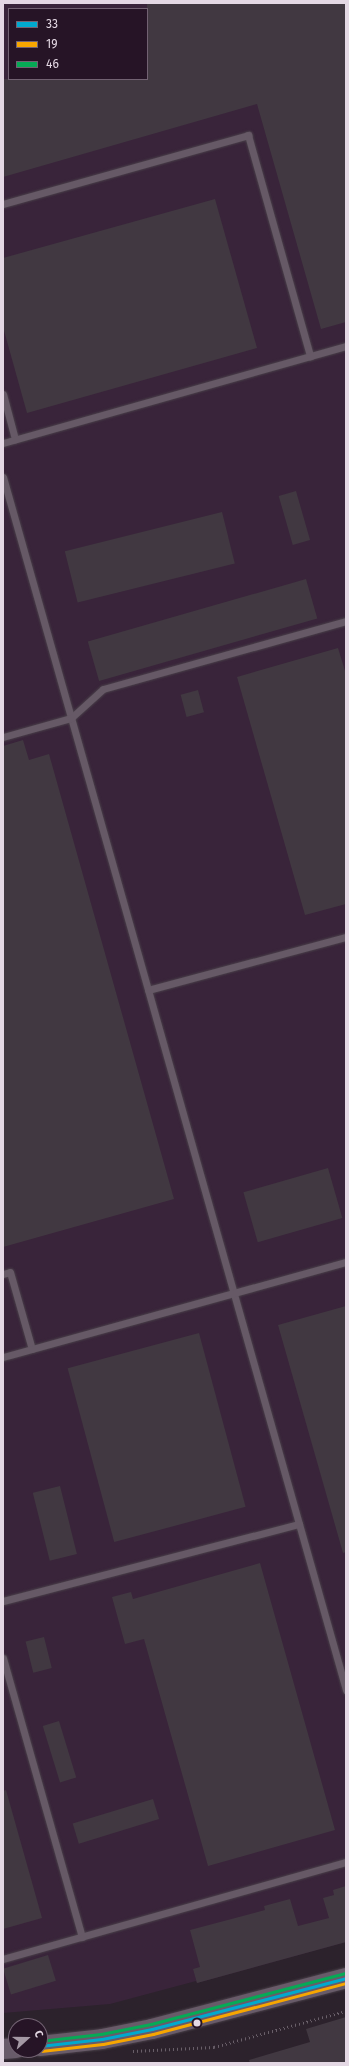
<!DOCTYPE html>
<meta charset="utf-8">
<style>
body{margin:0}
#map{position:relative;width:349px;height:2066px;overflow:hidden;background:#2c222c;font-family:"Fira Sans",sans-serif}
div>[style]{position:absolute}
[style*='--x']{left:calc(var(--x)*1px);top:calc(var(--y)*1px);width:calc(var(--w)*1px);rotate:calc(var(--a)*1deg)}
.built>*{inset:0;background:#39243a}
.building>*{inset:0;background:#413841;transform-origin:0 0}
.path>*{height:2.5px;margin-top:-1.25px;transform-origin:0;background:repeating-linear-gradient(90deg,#695f69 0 1px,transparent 0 4px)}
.roads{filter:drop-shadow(0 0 1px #494049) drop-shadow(0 0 1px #494049)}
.service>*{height:7px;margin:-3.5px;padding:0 3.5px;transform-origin:3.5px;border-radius:3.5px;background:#665966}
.secondary>*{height:20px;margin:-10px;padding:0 10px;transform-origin:10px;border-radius:10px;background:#685b69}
.bus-1>*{height:3px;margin:-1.5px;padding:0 1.5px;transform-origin:1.5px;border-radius:1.5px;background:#00a9ce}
.bus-2>*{height:3px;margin:-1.5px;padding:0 1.5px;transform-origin:1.5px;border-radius:1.5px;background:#f7a600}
.bus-3>*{height:3px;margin:-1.5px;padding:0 1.5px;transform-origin:1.5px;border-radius:1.5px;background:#06aa56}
.dots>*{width:11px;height:11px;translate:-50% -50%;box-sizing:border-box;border:2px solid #261426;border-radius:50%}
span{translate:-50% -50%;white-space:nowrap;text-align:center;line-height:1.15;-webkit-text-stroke:3px #261426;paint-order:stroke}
.frame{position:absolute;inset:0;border:4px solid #e4d8e4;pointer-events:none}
.legend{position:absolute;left:8px;top:8px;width:140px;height:72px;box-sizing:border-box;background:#261426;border:1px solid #726272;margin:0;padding:5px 7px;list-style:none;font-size:12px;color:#e4d8e4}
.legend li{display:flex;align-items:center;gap:8px;height:20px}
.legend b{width:20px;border:1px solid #726272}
.north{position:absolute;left:8px;top:2018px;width:40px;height:40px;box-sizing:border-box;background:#261426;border:1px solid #726272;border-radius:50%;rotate:69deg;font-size:11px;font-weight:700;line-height:16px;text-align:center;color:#e4d8e4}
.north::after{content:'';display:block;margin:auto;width:14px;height:18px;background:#a498a4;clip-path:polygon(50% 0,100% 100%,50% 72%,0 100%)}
</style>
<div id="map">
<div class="built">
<div style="clip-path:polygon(evenodd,3px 3px,346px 3px,346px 1942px,197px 1983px,196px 1981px,110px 2004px,3px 2013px,3px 3px,9px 9px,147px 9px,147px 79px,9px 79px,9px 9px)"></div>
</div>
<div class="building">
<div style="clip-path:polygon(147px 3px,346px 3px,346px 322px,321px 329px,257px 104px,3px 177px,3px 79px,147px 79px)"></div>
<div style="clip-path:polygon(215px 199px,257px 348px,27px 413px,3px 327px,3px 258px)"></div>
<div style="left:296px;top:491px;width:51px;height:18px;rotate:74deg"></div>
<div style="left:222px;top:512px;width:53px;height:162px;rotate:76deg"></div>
<div style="left:306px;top:579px;width:41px;height:227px;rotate:74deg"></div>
<div style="clip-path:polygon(338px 648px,346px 674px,346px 904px,305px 915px,237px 677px)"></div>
<div style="left:198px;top:690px;width:23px;height:18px;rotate:75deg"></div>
<div style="clip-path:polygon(23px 740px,29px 760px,49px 754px,174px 1199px,3px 1247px,3px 746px)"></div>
<div style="left:328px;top:1168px;width:52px;height:88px;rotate:74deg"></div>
<div style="clip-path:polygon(346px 1306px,346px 1552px,343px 1553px,278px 1325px)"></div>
<div style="left:199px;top:1333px;width:180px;height:136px;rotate:75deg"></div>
<div style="left:60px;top:1486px;width:70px;height:28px;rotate:76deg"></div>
<div style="clip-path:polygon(260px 1563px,335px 1830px,208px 1866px,144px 1639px,125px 1644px,112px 1597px,131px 1592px,133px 1599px)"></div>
<div style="left:44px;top:1637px;width:32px;height:19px;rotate:76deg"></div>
<div style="left:59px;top:1721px;width:59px;height:17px;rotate:73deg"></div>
<div style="clip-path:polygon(6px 1790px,42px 1918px,3px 1929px,3px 1791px)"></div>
<div style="left:153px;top:1799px;width:21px;height:84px;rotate:73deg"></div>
<div style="clip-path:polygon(346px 1886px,346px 1942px,197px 1983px,193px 1969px,200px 1967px,190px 1930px,265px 1910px,264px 1906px,290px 1899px,298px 1926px,329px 1918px,323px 1898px,334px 1895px,333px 1890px)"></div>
<div style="left:48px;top:1955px;width:27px;height:47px;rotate:73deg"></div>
<div style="clip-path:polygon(346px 2017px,346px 2063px,250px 2063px,249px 2060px,310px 2042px,306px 2029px)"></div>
</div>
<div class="path">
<div style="--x:133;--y:2051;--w:81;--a:-2.8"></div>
<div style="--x:214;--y:2047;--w:137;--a:-15.3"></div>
</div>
<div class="roads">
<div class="service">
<div style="--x:3;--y:204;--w:255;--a:-15.7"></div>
<div style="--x:248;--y:135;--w:230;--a:74.3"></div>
<div style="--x:3;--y:394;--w:47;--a:75.1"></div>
<div style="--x:3;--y:443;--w:356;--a:-15.8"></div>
<div style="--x:3;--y:477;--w:1261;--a:74.21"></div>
<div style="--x:3;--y:737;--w:71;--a:-15.6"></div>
<div style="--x:71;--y:718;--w:43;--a:-42.2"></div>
<div style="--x:103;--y:689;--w:252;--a:-15.6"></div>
<div style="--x:148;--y:990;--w:205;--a:-15"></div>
<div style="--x:3;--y:1274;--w:7;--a:-16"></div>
<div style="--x:10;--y:1272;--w:80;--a:74.1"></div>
<div style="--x:3;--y:1357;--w:356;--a:-15.5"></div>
<div style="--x:3;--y:1601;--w:306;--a:-14.6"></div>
<div style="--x:3;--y:1658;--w:290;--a:74.2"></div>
<div style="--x:3;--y:1959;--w:356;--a:-15.8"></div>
</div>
<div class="secondary">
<div style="--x:40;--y:2046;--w:62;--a:-6.4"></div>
<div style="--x:102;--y:2039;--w:51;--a:-11.3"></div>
<div style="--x:152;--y:2029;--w:201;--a:-14.7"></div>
<div style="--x:3;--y:2049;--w:13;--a:-4"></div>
</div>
</div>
<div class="bus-1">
<div style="--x:40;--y:2046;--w:62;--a:-6.4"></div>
<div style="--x:102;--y:2039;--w:51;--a:-11.3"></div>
<div style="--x:152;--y:2029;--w:201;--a:-14.7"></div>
</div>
<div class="bus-2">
<div style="--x:41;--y:2051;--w:62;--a:-6.4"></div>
<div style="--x:103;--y:2044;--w:51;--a:-11.3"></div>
<div style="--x:153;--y:2034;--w:200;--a:-14.8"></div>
</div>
<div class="bus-3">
<div style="--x:40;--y:2041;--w:61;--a:-6.5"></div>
<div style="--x:101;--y:2034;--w:51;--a:-11.3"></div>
<div style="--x:151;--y:2024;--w:201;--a:-14.7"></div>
</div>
<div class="dots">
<div style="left:197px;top:2023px;background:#e4d8e4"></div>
</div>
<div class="frame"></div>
<ul class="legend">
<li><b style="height:5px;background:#00a9ce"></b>33</li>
<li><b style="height:5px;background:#f7a600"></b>19</li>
<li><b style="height:5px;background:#06aa56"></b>46</li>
</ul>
<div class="north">С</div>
</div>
